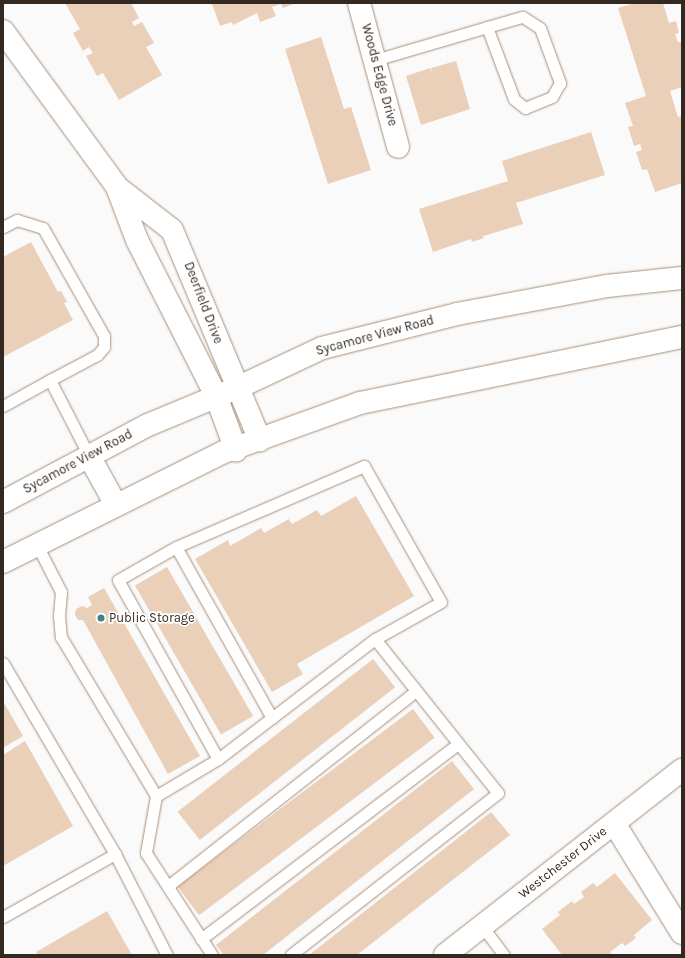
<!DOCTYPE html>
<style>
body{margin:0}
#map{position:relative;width:685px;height:958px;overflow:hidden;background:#fafafa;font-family:Karla,sans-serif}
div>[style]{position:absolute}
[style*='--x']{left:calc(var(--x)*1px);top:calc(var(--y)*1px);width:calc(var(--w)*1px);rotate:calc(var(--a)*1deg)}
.building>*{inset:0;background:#eacfb9;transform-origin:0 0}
.roads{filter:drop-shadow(0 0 1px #a88e79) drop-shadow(0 0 1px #a88e79)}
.lane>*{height:11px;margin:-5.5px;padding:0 5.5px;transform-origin:5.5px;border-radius:5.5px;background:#fff}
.street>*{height:22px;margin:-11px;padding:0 11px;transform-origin:11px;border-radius:11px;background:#fff}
.secondary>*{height:22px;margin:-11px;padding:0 11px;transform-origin:11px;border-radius:11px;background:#fff}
.dots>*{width:11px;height:11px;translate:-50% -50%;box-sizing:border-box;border:2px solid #fff;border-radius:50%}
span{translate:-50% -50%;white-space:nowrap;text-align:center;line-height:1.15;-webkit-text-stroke:3.5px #fff;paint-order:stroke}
.street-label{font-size:13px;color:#342921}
.poi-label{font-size:13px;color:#342921}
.left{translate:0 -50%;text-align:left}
.frame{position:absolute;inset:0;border:4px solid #342921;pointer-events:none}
</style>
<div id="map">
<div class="building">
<div style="clip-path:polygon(65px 3px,131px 3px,139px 18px,132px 22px,134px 26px,142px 22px,154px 43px,146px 47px,162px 75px,119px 100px,103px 73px,97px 76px,86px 56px,93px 53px,89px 47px,83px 51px,73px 33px,80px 29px)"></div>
<div style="clip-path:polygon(209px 3px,296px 3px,283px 8px,281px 4px,272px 7px,276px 16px,260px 22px,257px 13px,233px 25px,232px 22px,220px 26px,212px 4px)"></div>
<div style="clip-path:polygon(635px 3px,663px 3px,669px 23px,676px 21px,679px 33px,675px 34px,678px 42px,682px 42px,682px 87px,670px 91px,678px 117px,682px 116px,682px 183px,655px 192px,647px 169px,642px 170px,636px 152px,642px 150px,640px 144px,634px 146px,628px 127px,633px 126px,625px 103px,646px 96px,618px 8px)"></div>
<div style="clip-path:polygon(321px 37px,344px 109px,351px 107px,371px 170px,328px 184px,285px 49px)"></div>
<div style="clip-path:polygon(456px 61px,470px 109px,421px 125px,406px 76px,430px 68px,433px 74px,431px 68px)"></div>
<div style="clip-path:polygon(591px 132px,605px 175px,516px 203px,523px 224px,483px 236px,484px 238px,472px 242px,471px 239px,433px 252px,419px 209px,508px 181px,502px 161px)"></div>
<div style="clip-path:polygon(31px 242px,58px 292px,61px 291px,67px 302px,64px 303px,73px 320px,3px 357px,3px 257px)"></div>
<div style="clip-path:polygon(356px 496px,414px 596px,297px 664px,303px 674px,272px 692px,195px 559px,228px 540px,230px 546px,261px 528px,264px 533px,289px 519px,292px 524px,317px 510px,321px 516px)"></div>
<div style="left:167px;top:567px;width:172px;height:37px;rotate:60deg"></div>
<div style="clip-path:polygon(104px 588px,200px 756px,168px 774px,83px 620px,78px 620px,75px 615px,76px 609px,82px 606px,87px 608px,92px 605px,88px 597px)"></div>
<div style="left:373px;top:659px;width:36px;height:248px;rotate:52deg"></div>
<div style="clip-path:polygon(3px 701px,23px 736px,3px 748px)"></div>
<div style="left:413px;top:709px;width:36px;height:295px;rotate:53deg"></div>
<div style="clip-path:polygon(25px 741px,73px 826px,3px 866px,3px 755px)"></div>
<div style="clip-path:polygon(452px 761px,474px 789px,263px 955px,224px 955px,216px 945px)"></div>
<div style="clip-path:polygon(491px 812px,510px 835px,357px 955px,309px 955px)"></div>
<div style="clip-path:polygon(615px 873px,652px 920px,634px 935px,636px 938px,625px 946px,622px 943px,610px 952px,612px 955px,562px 955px,542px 929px,560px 915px,558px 912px,572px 901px,574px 904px,584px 897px,581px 892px,593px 883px,597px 887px)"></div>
<div style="clip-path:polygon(107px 911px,132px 955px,38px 955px,36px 952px)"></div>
</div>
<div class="roads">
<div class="lane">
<div style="--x:375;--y:60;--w:117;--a:-16.4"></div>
<div style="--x:487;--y:27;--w:37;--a:-16"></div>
<div style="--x:523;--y:17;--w:20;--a:33"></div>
<div style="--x:540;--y:28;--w:59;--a:70"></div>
<div style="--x:560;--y:83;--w:16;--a:120"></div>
<div style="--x:552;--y:97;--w:29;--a:158"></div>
<div style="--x:525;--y:108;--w:14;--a:-141"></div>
<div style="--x:514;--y:99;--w:77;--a:-110.6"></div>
<div style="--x:3;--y:227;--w:16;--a:-27"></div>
<div style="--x:17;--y:220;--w:27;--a:17"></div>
<div style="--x:43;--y:228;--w:124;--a:60.5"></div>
<div style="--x:104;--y:336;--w:11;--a:90"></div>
<div style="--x:104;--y:347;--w:11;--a:131"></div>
<div style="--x:97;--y:355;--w:53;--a:152"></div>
<div style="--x:3;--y:406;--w:54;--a:-29"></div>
<div style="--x:50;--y:380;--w:85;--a:62.8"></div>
<div style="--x:37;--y:545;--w:53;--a:62.9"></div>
<div style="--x:61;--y:592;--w:24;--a:95"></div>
<div style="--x:59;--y:616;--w:21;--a:85"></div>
<div style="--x:61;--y:637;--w:185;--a:59.1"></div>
<div style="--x:156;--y:796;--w:58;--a:100"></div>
<div style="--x:146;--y:853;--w:121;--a:57.1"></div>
<div style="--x:176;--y:547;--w:205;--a:-23.3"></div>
<div style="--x:364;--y:466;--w:156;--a:60.5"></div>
<div style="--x:441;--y:602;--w:76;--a:150.7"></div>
<div style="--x:3;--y:663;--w:221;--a:59.6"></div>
<div style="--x:115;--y:854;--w:114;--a:62.8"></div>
<div style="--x:218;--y:759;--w:205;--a:-119.2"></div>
<div style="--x:118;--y:580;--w:67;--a:-29.6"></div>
<div style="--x:176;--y:547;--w:196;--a:60.7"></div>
<div style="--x:156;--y:796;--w:72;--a:-30.8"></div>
<div style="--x:218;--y:759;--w:198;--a:-37.4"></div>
<div style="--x:375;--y:639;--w:197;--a:51.4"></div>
<div style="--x:498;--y:793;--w:263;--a:142"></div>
<div style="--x:168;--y:886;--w:315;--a:-38.2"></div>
<div style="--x:3;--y:917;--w:129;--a:-29.4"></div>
<div style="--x:482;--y:926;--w:36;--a:53"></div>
<div style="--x:201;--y:939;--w:323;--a:-37.2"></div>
</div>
<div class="street">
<div style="--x:359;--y:3;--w:149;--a:74.8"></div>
<div style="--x:3;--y:31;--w:193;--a:53.8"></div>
<div style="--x:117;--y:187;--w:57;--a:69.3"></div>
<div style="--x:137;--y:240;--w:175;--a:63.1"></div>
<div style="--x:216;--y:396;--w:58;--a:69.7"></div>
<div style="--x:118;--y:188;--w:68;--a:37.9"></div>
<div style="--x:172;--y:230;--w:228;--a:67.3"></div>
<div style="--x:614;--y:823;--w:129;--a:58.3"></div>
<div style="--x:445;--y:955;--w:301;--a:-38"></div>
</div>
<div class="secondary">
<div style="--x:89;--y:456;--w:56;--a:61.1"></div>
<div style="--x:3;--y:502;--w:164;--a:-28"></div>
<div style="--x:148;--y:425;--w:96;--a:-22.6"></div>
<div style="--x:237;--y:388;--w:94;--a:-25.2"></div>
<div style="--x:322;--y:348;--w:139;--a:-14.1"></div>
<div style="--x:457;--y:314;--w:153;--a:-10.6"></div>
<div style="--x:607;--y:286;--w:75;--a:-6.1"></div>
<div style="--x:3;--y:562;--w:247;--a:-26.5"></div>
<div style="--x:224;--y:452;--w:145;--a:-19.8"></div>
<div style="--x:360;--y:403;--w:329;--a:-11.6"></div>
</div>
</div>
<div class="dots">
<div style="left:101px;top:618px;background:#3d838f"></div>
</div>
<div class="street-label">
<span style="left:379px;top:75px;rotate:75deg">Woods Edge Drive</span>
<span style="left:203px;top:303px;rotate:69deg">Deerfield Drive</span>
<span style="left:375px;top:336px;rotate:-15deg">Sycamore View Road</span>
<span style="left:78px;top:462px;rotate:-28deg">Sycamore View Road</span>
<span style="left:563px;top:863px;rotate:-38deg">Westchester Drive</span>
</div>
<div class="poi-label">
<span class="left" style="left:109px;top:618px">Public Storage</span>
</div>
<div class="frame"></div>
</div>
